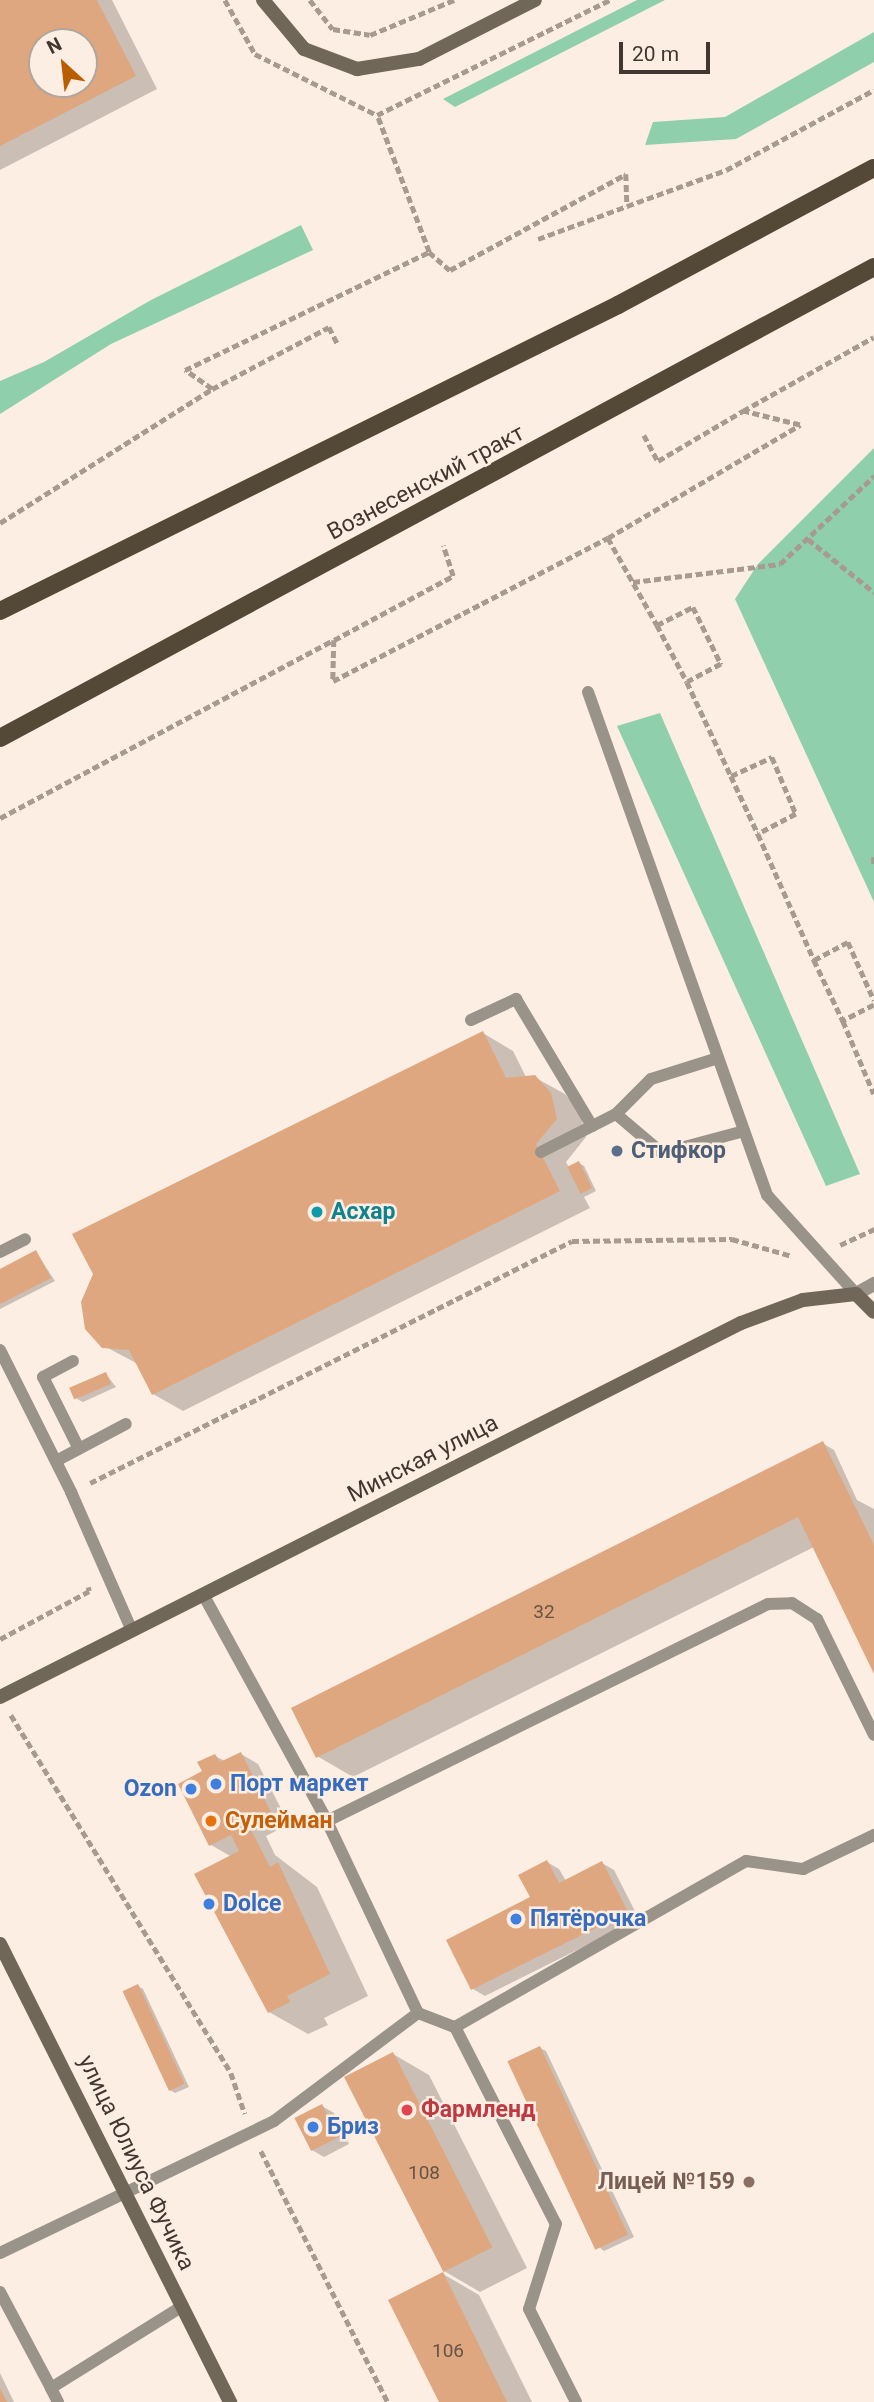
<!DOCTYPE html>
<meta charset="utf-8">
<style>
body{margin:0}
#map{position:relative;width:874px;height:2402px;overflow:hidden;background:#fdeee3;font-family:Roboto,sans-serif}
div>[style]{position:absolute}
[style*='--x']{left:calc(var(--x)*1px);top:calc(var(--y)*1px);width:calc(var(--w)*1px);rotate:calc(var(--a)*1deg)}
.green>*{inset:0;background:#8fcfac}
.shadow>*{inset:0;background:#0003}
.building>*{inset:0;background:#dea780;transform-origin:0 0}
.path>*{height:4.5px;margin-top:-2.25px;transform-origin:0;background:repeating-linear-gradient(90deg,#a79a91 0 7px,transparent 0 10.5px)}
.lane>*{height:12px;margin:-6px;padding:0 6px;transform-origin:6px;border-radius:6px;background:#9a9389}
.street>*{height:14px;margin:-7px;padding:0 7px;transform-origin:7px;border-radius:7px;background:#9a9389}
.secondary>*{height:14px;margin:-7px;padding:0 7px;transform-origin:7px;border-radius:7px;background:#716759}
.primary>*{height:18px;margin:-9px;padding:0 9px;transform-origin:9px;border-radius:9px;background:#544837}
.dots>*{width:19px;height:19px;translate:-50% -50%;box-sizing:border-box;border:4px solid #fdeee3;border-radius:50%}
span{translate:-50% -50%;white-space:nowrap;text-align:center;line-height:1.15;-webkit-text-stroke:5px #fdeee3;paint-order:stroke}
.number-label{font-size:19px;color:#685344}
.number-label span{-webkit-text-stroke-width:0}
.street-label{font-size:23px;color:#413730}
.service-label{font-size:23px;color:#4e5e75;font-weight:700}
.left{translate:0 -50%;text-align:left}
.culture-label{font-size:23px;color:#0d838f;font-weight:700}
.shop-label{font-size:23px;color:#366cbe;font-weight:700}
.right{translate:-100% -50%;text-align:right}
.food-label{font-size:23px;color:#c56008;font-weight:700}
.health-label{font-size:23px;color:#be3a42;font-weight:700}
.education-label{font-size:23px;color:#785e54;font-weight:700}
.north{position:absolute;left:28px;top:28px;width:70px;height:70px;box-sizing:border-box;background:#fdeee3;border:2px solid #b2a59b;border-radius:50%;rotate:333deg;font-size:19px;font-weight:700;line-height:28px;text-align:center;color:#413730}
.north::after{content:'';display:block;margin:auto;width:24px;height:32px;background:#b85d00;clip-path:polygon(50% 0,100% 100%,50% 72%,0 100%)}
.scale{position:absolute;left:619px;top:42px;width:91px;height:32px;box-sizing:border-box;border:4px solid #413730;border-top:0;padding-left:9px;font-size:21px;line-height:24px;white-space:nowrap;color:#413730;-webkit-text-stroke:5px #fdeee3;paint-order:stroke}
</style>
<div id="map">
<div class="green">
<div style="clip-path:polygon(637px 0,665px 0,455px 107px,443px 99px)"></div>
<div style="clip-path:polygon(874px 32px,874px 62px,736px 139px,645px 145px,653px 122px,725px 117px)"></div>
<div style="clip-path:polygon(301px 225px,313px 250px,111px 344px,0 414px,0 381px,44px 362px,151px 300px)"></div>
<div style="clip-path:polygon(874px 448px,874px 902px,735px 599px,758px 564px)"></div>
<div style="clip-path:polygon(660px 713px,860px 1174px,826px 1186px,617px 726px)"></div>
</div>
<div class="shadow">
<div style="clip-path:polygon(evenodd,0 0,112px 0,157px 89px,0 170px,0 0,42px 42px,84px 42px,84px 84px,42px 84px,42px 42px)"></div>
<div style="clip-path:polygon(483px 1033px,513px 1051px,526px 1077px,534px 1077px,565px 1094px,580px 1112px,586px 1137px,566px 1162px,569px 1168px,579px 1163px,584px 1166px,596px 1191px,584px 1197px,590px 1208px,183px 1411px,153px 1394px,138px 1364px,104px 1346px)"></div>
<div style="clip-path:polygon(36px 1252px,55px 1281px,0 1309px,0 1271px)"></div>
<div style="clip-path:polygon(106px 1374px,116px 1387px,83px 1402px,77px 1399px)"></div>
<div style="clip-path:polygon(822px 1443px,834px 1450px,857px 1500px,874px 1509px,874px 1670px,814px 1547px,353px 1777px,317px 1756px)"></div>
<div style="clip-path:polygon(241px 1754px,258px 1764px,289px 1824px,266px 1836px,275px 1855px,317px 1887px,368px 1996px,324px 2018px,328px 2025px,308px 2034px,269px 2012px,232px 1857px,211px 1845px,204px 1772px,215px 1756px,225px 1761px)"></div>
<div style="clip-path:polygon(547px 1862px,559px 1869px,566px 1881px,602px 1863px,614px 1870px,639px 1919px,485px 1996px,473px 1989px,532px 1898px)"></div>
<div style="clip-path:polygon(138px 1986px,143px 1989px,189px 2087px,175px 2093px,170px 2090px)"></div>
<div style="clip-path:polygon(540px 2048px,546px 2051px,634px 2237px,604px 2251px,599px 2247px)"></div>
<div style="clip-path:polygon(393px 2054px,429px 2075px,527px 2268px,480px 2292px,444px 2271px)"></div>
<div style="clip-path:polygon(322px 2106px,334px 2113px,349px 2144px,324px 2157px,312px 2150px)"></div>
<div style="clip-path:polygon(443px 2274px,479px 2295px,532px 2402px,441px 2402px)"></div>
<div style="clip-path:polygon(0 2373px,14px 2402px,0 2402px)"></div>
</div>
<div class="building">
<div style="clip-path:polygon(evenodd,0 0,97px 0,136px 76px,0 146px,0 0,42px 42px,84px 42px,84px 84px,42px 84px,42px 42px)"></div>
<div style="clip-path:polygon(483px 1031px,506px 1078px,535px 1075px,551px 1093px,557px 1119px,536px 1144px,560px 1191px,152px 1395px,129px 1350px,102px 1348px,85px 1329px,81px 1302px,93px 1274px,72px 1234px)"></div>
<div style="left:579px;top:1161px;width:30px;height:13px;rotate:64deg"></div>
<div style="clip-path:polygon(36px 1250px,51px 1278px,0 1304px,0 1269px)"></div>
<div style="left:106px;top:1372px;width:13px;height:40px;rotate:67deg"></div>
<div style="clip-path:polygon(823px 1441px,874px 1545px,874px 1674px,798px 1517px,316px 1758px,291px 1708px)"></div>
<div style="clip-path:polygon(241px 1752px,272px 1814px,249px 1826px,270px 1867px,278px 1862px,330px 1974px,287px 1996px,290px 2002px,268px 2013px,194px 1874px,239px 1851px,231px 1835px,209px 1846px,178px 1784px,202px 1771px,197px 1762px,215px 1754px,220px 1762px)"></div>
<div style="clip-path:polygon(547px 1860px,559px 1883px,602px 1861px,628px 1912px,471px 1990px,446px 1940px,530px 1897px,518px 1875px)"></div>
<div style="left:138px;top:1984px;width:110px;height:17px;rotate:65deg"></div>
<div style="left:540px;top:2046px;width:208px;height:36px;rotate:65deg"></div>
<div style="left:393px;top:2052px;width:219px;height:55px;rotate:63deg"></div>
<div style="left:322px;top:2104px;width:37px;height:31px;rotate:63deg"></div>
<div style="clip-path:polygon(443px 2272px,507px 2402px,439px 2402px,388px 2300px)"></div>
<div style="clip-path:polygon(0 2388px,7px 2402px,0 2402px)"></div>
</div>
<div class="path">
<div style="--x:225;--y:0;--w:62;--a:60.9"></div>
<div style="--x:255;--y:54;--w:136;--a:26.6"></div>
<div style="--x:377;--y:115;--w:260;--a:-26.3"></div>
<div style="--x:310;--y:0;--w:37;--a:52"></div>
<div style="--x:333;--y:29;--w:37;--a:9"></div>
<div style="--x:370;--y:35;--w:91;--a:-22.6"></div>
<div style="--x:538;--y:239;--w:95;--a:-20.3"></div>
<div style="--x:429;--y:252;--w:28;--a:41"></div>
<div style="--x:450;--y:270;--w:200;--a:-28.6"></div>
<div style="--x:626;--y:174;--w:32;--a:88"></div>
<div style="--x:627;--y:206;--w:105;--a:-20"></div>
<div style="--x:726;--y:170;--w:168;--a:-28.4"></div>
<div style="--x:212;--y:389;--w:132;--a:-27.9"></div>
<div style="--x:329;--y:327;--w:20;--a:63"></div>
<div style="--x:644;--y:435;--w:30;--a:62"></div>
<div style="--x:658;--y:461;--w:99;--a:-30.5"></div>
<div style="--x:0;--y:523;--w:251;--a:-32.3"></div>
<div style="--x:212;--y:389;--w:33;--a:-145"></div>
<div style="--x:185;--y:370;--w:271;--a:-25.8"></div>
<div style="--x:429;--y:252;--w:147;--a:-110.8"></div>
<div style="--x:608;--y:538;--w:100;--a:60.6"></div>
<div style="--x:657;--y:625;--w:40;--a:-26.6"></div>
<div style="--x:693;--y:607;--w:64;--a:63.8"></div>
<div style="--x:721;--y:664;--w:38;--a:152"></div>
<div style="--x:687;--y:682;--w:104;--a:64.9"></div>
<div style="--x:731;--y:776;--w:45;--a:-24.9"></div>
<div style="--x:772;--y:757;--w:62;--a:67.2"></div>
<div style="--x:796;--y:814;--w:43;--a:152.2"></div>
<div style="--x:758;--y:834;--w:138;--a:66"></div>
<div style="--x:814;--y:960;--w:38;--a:-28"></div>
<div style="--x:848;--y:942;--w:64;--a:65.9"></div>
<div style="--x:808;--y:539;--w:85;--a:38.8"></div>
<div style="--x:633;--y:582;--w:148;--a:-7"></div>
<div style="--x:780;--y:564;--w:129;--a:-43.1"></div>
<div style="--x:657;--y:625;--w:64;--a:62.2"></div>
<div style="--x:334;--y:640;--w:135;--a:-28.3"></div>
<div style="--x:453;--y:576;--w:32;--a:-108"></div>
<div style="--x:731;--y:776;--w:64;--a:65"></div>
<div style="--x:0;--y:818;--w:378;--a:-28.1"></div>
<div style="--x:334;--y:640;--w:41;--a:91.4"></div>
<div style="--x:333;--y:681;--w:310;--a:-27.5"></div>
<div style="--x:608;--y:538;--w:223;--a:-30.5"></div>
<div style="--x:800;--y:425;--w:59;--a:-166.2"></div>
<div style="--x:743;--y:411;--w:150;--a:-29.5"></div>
<div style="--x:874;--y:857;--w:8;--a:90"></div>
<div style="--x:814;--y:960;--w:68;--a:64.6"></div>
<div style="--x:874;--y:1005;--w:35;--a:153"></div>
<div style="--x:843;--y:1021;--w:79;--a:67"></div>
<div style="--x:840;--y:1245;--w:38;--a:-25"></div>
<div style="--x:90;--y:1483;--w:539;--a:-26.66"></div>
<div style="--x:572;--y:1241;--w:160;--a:-0.7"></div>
<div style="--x:732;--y:1239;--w:62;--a:15.8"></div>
<div style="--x:0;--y:1639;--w:101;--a:-28.3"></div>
<div style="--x:89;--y:1591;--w:4;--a:-104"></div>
<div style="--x:11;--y:1715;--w:420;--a:58.4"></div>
<div style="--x:231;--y:2073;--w:43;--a:71.1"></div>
<div style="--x:261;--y:2151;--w:281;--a:63.2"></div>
</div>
<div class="lane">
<div style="--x:588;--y:692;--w:534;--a:70.41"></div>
<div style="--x:767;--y:1195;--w:133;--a:48"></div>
<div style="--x:471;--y:1020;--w:50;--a:-25"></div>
<div style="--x:516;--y:999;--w:148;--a:59.1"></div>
<div style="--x:718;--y:1058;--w:70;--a:162.6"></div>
<div style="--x:651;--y:1079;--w:49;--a:135"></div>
<div style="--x:616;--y:1114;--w:60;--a:40.3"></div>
<div style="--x:662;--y:1153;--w:85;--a:-15"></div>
<div style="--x:541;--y:1152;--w:84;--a:-26.9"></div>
<div style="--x:0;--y:1252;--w:28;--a:-27"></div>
<div style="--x:0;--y:1350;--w:159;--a:63.4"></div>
<div style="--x:71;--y:1492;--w:152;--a:66.3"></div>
<div style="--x:73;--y:1361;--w:34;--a:152"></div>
<div style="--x:43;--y:1377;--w:80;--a:63.4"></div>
<div style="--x:56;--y:1461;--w:79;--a:-27.9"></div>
<div style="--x:204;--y:1596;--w:256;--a:61.3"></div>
<div style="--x:418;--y:2013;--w:40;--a:21"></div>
<div style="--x:455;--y:2027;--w:335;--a:-29.7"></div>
<div style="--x:746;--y:1861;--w:58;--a:8"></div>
<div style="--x:803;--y:1869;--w:79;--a:-25.6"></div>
<div style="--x:455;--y:2027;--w:221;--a:62.9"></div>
<div style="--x:556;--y:2224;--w:89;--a:107.6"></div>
<div style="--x:529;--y:2309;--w:104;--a:63.2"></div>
<div style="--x:0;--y:2253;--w:304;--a:-25.7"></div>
<div style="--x:274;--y:2121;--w:180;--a:-36.9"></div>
<div style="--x:418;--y:2013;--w:212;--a:-115.4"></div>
<div style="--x:327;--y:1821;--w:491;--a:-26.2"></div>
<div style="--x:768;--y:1604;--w:24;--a:-2"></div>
<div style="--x:792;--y:1603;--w:30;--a:33"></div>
<div style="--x:817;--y:1619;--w:129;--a:63.8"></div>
<div style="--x:0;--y:2292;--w:109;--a:62"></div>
<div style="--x:58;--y:2402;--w:16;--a:-117"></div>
<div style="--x:51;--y:2388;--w:153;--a:-31.9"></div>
</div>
<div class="street">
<div style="--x:856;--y:1294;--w:21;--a:-29"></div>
</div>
<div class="secondary">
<div style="--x:263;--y:0;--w:64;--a:50.1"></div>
<div style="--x:304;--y:49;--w:57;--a:20.7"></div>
<div style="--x:357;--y:69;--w:63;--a:-9.2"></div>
<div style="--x:419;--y:59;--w:130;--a:-27"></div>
<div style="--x:0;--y:1697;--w:830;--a:-26.78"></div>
<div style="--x:741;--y:1323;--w:66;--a:-20.4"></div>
<div style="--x:803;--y:1300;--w:53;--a:-6.5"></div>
<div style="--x:856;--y:1294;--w:25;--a:45"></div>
<div style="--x:0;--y:1944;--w:513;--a:63.33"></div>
</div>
<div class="primary">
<div style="--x:0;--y:611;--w:690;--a:-26.34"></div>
<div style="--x:618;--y:305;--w:290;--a:-28.2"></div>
<div style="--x:0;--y:738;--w:993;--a:-28.32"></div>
</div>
<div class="dots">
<div style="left:617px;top:1151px;background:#5c6f8a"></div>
<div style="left:317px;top:1212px;background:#0f9aa8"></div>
<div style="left:216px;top:1784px;background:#3f7fe0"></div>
<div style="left:191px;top:1789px;background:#3f7fe0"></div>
<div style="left:211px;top:1821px;background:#e8710a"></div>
<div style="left:209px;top:1904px;background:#3f7fe0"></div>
<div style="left:516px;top:1919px;background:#3f7fe0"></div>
<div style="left:407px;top:2110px;background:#e0444e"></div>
<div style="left:313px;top:2127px;background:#3f7fe0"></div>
<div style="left:749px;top:2182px;background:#8d6e63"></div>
</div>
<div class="number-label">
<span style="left:544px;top:1612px">32</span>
<span style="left:424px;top:2173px">108</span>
<span style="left:448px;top:2351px">106</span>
</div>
<div class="street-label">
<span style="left:426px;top:483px;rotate:-28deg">Вознесенский тракт</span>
<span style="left:423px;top:1459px;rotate:-27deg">Минская улица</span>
<span style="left:136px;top:2163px;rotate:64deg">улица Юлиуса Фучика</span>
</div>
<div class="service-label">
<span class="left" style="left:631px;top:1151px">Стифкор</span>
</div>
<div class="culture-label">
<span class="left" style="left:331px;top:1212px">Асхар</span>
</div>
<div class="shop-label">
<span class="left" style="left:230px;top:1784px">Порт маркет</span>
<span class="right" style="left:177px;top:1789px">Ozon</span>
<span class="left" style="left:223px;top:1904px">Dolce</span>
<span class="left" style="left:530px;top:1919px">Пятёрочка</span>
<span class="left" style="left:327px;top:2127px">Бриз</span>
</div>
<div class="food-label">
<span class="left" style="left:225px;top:1821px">Сулейман</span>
</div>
<div class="health-label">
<span class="left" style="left:421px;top:2110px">Фармленд</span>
</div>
<div class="education-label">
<span class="right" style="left:735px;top:2182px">Лицей №159</span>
</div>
<div class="north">N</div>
<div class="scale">20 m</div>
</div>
